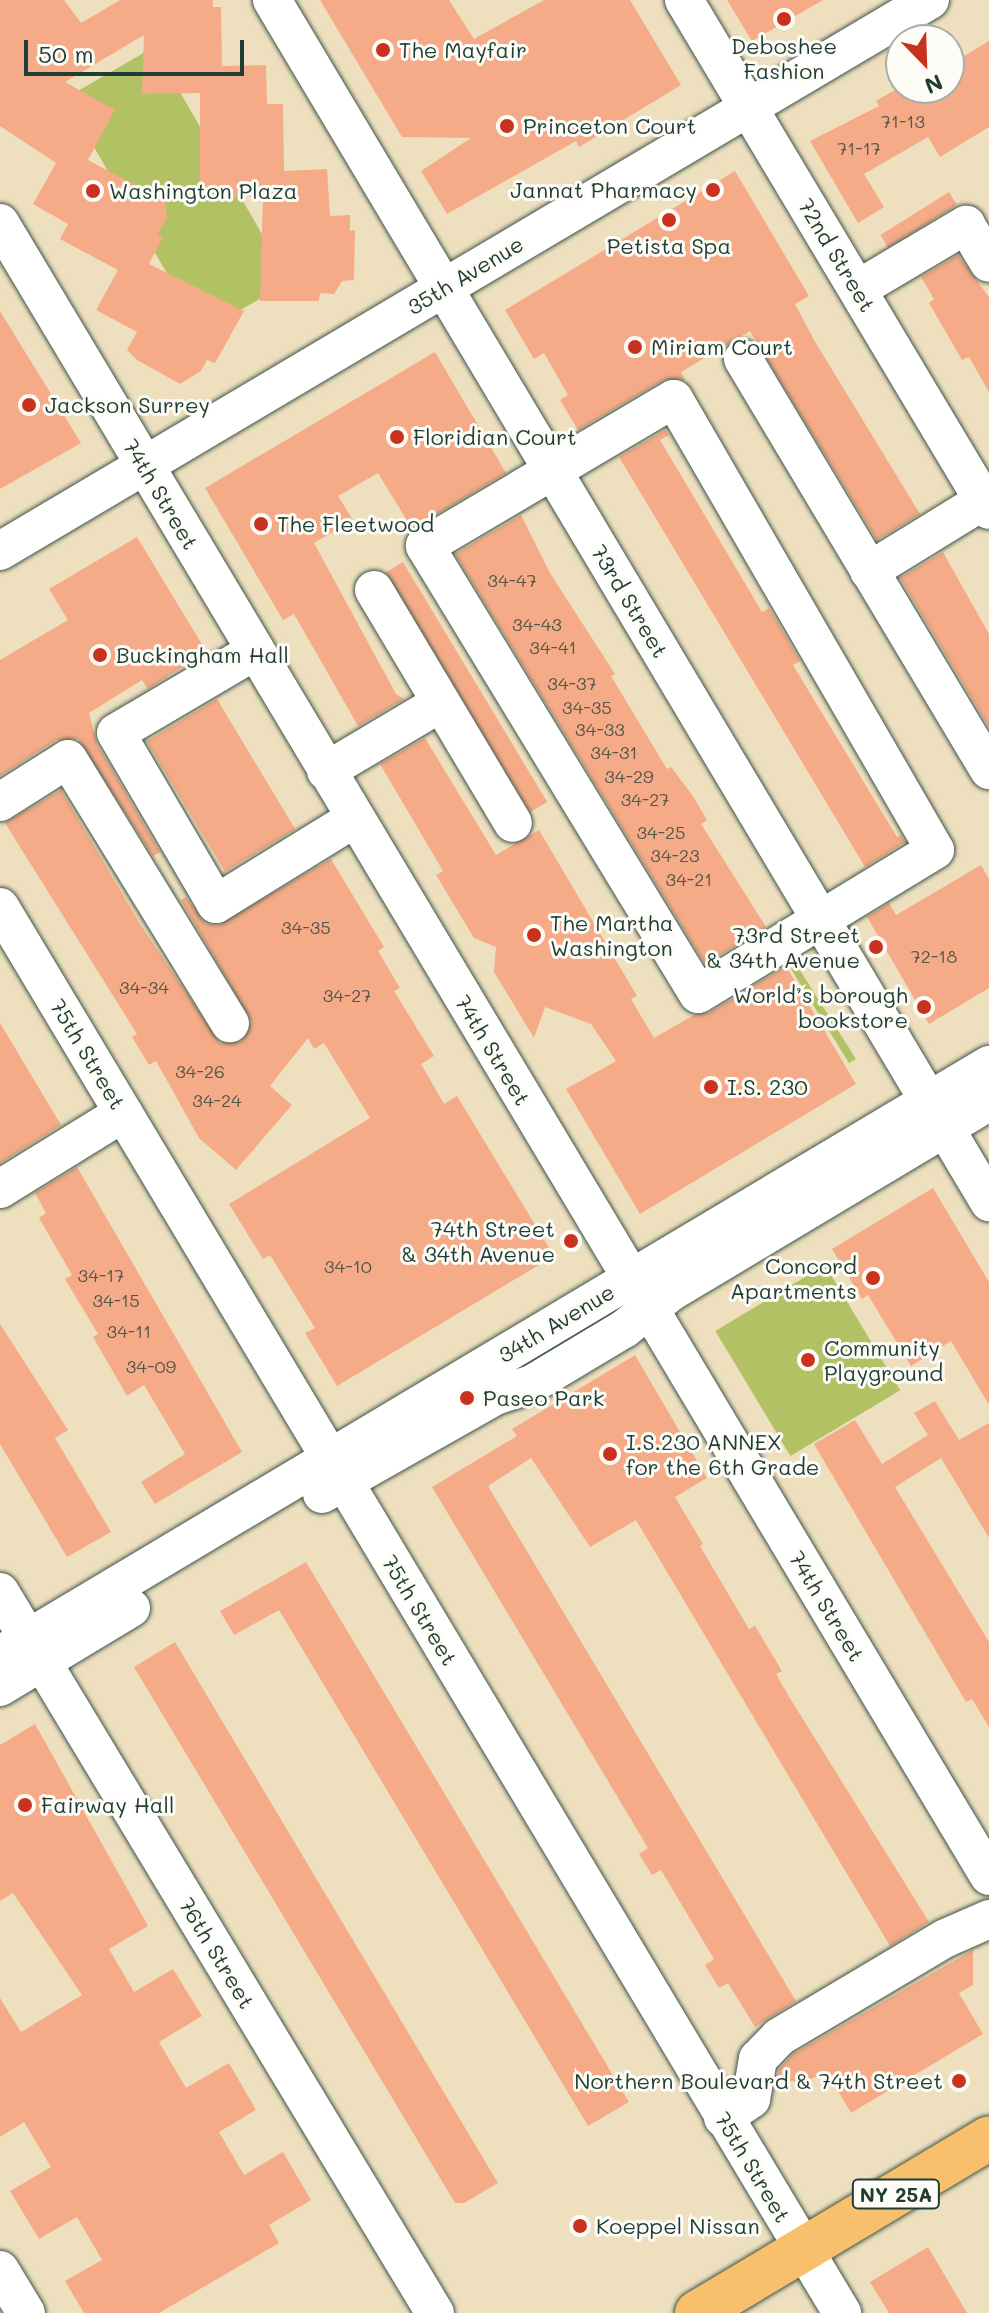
<!DOCTYPE html>
<meta charset="utf-8">
<style>
body{margin:0}
#map{position:relative;width:989px;height:2313px;overflow:hidden;background:#eee0bf;font-family:Mali,sans-serif}
div>[style]{position:absolute}
[style*='--x']{left:calc(var(--x)*1px);top:calc(var(--y)*1px);width:calc(var(--w)*1px);rotate:calc(var(--a)*1deg)}
.green>*{inset:0;background:#b1c164;transform-origin:0 0}
.building>*{inset:0;background:#f5ab87;transform-origin:0 0}
.roads{filter:drop-shadow(0 0 2px #3e5549) drop-shadow(0 0 2px #3e5549)}
.minor>*{height:38px;margin:-19px;padding:0 19px;transform-origin:19px;border-radius:19px;background:#fff}
.major>*{height:44px;margin:-22px;padding:0 22px;transform-origin:22px;border-radius:22px;background:#f8bf6c}
.dots>*{width:22px;height:22px;translate:-50% -50%;box-sizing:border-box;border:4px solid #fdfcf7;border-radius:50%}
span{translate:-50% -50%;white-space:nowrap;text-align:center;line-height:1.15;-webkit-text-stroke:6px #fdfcf7;paint-order:stroke}
.number-label{font-size:18px;color:#545849}
.number-label span{-webkit-text-stroke-width:0}
.shield-label span{padding:2px 6px;background:#fdfcf7;border:2px solid;border-radius:6px;-webkit-text-stroke-width:0}
.shield-label{font-size:20px;color:#1f3d34;font-weight:700}
.poi-label{font-size:22px;color:#1f3d34}
.left{translate:0 -50%;text-align:left}
.right{translate:-100% -50%;text-align:right}
.street-label{font-size:22px;color:#1f3d34}
.north{position:absolute;left:885px;top:24px;width:80px;height:80px;box-sizing:border-box;background:#fdfcf7;border:2px solid #a4b0a9;border-radius:50%;rotate:157deg;font-size:22px;font-weight:700;line-height:32px;text-align:center;color:#1f3d34}
.north::after{content:'';display:block;margin:auto;width:28px;height:36px;background:#c8321e;clip-path:polygon(50% 0,100% 100%,50% 72%,0 100%)}
.scale{position:absolute;left:24px;top:40px;width:220px;height:36px;box-sizing:border-box;border:4px solid #1f3d34;border-top:0;padding-left:10px;font-size:24px;line-height:28px;white-space:nowrap;color:#1f3d34;-webkit-text-stroke:6px #fdfcf7;paint-order:stroke}
</style>
<div id="map">
<div class="green">
<div style="left:154px;top:47px;width:271px;height:102px;rotate:60deg"></div>
<div style="clip-path:polygon(796px 964px,856px 1059px,849px 1063px,791px 969px)"></div>
<div style="left:825px;top:1265px;width:146px;height:128px;rotate:59deg"></div>
</div>
<div class="building">
<div style="clip-path:polygon(0 0,64px 0,81px 23px,120px 0,213px 0,213px 7px,221px 7px,222px 66px,266px 65px,267px 104px,283px 104px,284px 171px,327px 169px,330px 216px,350px 215px,350px 231px,355px 230px,354px 280px,342px 281px,334px 294px,320px 293px,319px 301px,260px 301px,263px 196px,234px 197px,234px 190px,218px 192px,200px 182px,200px 93px,142px 94px,144px 35px,65px 82px,115px 110px,88px 160px,165px 201px,167px 218px,157px 235px,163px 238px,149px 264px,244px 311px,215px 363px,207px 360px,201px 371px,180px 384px,137px 360px,127px 350px,137px 332px,96px 310px,118px 270px,60px 239px,68px 224px,33px 204px,56px 163px,0 126px)"></div>
<div style="clip-path:polygon(320px 0,449px 0,474px 39px,544px 0,630px 0,681px 85px,579px 147px,576px 141px,447px 214px,421px 171px,471px 138px,402px 137px)"></div>
<div style="clip-path:polygon(727px 0,823px 0,752px 41px)"></div>
<div style="clip-path:polygon(989px 41px,989px 127px,940px 157px,928px 137px,864px 174px,884px 207px,858px 223px,810px 141px,879px 106px,876px 101px,898px 88px,949px 88px,949px 65px)"></div>
<div style="clip-path:polygon(735px 171px,809px 296px,795px 304px,814px 340px,920px 514px,877px 540px,750px 331px,681px 372px,685px 380px,663px 380px,578px 430px,560px 400px,568px 395px,544px 353px,534px 359px,505px 310px)"></div>
<div style="left:949px;top:192px;width:15px;height:81px;rotate:58deg"></div>
<div style="clip-path:polygon(958px 255px,989px 297px,989px 392px,969px 357px,962px 360px,929px 303px,934px 299px,921px 277px)"></div>
<div style="clip-path:polygon(0 311px,81px 443px,0 489px)"></div>
<div style="clip-path:polygon(435px 352px,506px 473px,412px 529px,378px 473px,338px 496px,353px 520px,314px 543px,396px 694px,404px 699px,358px 726px,294px 614px,283px 620px,205px 488px)"></div>
<div style="clip-path:polygon(665px 430px,669px 435px,660px 440px,685px 482px,762px 612px,769px 608px,781px 628px,800px 661px,793px 665px,897px 837px,901px 835px,905px 842px,865px 867px,619px 457px)"></div>
<div style="clip-path:polygon(521px 515px,550px 573px,615px 674px,611px 676px,667px 769px,671px 767px,693px 796px,707px 820px,701px 824px,766px 927px,705px 964px,455px 554px)"></div>
<div style="clip-path:polygon(137px 537px,206px 651px,148px 689px,142px 680px,89px 713px,97px 744px,160px 852px,153px 856px,78px 739px,56px 740px,0 776px,0 660px,68px 620px,49px 589px)"></div>
<div style="clip-path:polygon(943px 552px,989px 634px,989px 727px,900px 578px)"></div>
<div style="left:403px;top:562px;width:280px;height:20px;rotate:59deg"></div>
<div style="left:217px;top:699px;width:152px;height:82px;rotate:59deg"></div>
<div style="clip-path:polygon(425px 738px,496px 855px,539px 830px,637px 996px,631px 999px,654px 1038px,694px 1015px,709px 1013px,786px 966px,856px 1084px,640px 1214px,566px 1089px,616px 1061px,591px 1024px,545px 1007px,534px 1038px,494px 972px,496px 947px,474px 938px,436px 875px,443px 871px,380px 764px)"></div>
<div style="clip-path:polygon(61px 790px,140px 924px,220px 1043px,242px 1041px,252px 1022px,181px 900px,186px 897px,205px 923px,217px 926px,331px 859px,384px 947px,378px 951px,400px 988px,394px 991px,434px 1056px,421px 1064px,444px 1104px,457px 1096px,554px 1256px,337px 1386px,305px 1333px,315px 1328px,270px 1255px,263px 1259px,229px 1204px,370px 1118px,324px 1043px,314px 1049px,308px 1038px,270px 1086px,292px 1105px,236px 1170px,199px 1138px,156px 1061px,149px 1065px,132px 1037px,137px 1034px,5px 823px)"></div>
<div style="clip-path:polygon(981px 865px,989px 879px,989px 988px,929px 1024px,867px 917px,889px 903px,896px 915px)"></div>
<div style="clip-path:polygon(0 1023px,61px 1125px,0 1163px)"></div>
<div style="clip-path:polygon(77px 1167px,242px 1452px,155px 1504px,141px 1482px,185px 1454px,144px 1385px,127px 1396px,93px 1337px,98px 1334px,65px 1279px,72px 1275px,39px 1218px,46px 1213px,35px 1193px)"></div>
<div style="clip-path:polygon(933px 1188px,989px 1282px,989px 1405px,951px 1341px,911px 1366px,868px 1295px,862px 1299px,832px 1249px)"></div>
<div style="clip-path:polygon(0 1324px,68px 1430px,55px 1438px,111px 1532px,67px 1557px,0 1444px)"></div>
<div style="clip-path:polygon(635px 1355px,707px 1478px,675px 1497px,703px 1544px,700px 1546px,749px 1629px,755px 1626px,782px 1671px,776px 1674px,788px 1695px,929px 1922px,890px 1946px,636px 1520px,590px 1547px,531px 1458px,488px 1486px,796px 2001px,755px 2027px,728px 1983px,719px 1988px,705px 1965px,714px 1959px,661px 1870px,652px 1875px,639px 1854px,648px 1848px,432px 1487px,517px 1436px,512px 1429px)"></div>
<div style="clip-path:polygon(935px 1401px,959px 1440px,989px 1423px,989px 1538px,941px 1458px,895px 1487px,989px 1642px,989px 1727px,972px 1699px,966px 1702px,814px 1444px,855px 1420px,882px 1464px,928px 1435px,914px 1413px)"></div>
<div style="clip-path:polygon(306px 1562px,629px 2102px,588px 2126px,279px 1610px,234px 1635px,220px 1611px)"></div>
<div style="clip-path:polygon(175px 1642px,498px 2183px,464px 2203px,455px 2203px,134px 1667px)"></div>
<div style="clip-path:polygon(35px 1724px,148px 1926px,109px 1949px,134px 1992px,173px 1969px,202px 2016px,159px 2042px,186px 2088px,229px 2063px,256px 2110px,219px 2132px,244px 2175px,283px 2152px,311px 2200px,269px 2225px,279px 2243px,159px 2313px,84px 2313px,65px 2281px,102px 2260px,77px 2217px,39px 2239px,10px 2191px,51px 2167px,24px 2122px,0 2137px,0 1998px,21px 2032px,82px 1995px,13px 1893px,0 1901px,0 1745px)"></div>
<div style="clip-path:polygon(973px 1950px,973px 1985px,959px 1993px,983px 2034px,851px 2113px,827px 2072px,804px 2082px,777px 2080px,779px 2069px,793px 2054px)"></div>
<div style="clip-path:polygon(928px 2247px,967px 2313px,889px 2313px,870px 2282px)"></div>
</div>
<div class="roads">
<div class="minor">
<div style="--x:272;--y:0;--w:1400;--a:59.18"></div>
<div style="--x:684;--y:0;--w:594;--a:59.12"></div>
<div style="--x:0;--y:223;--w:1926;--a:59.11"></div>
<div style="--x:858;--y:289;--w:126;--a:-30.7"></div>
<div style="--x:966;--y:225;--w:44;--a:58.8"></div>
<div style="--x:743;--y:359;--w:479;--a:59.1"></div>
<div style="--x:674;--y:399;--w:521;--a:59.94"></div>
<div style="--x:935;--y:850;--w:277;--a:148.7"></div>
<div style="--x:698;--y:994;--w:525;--a:-121.36"></div>
<div style="--x:425;--y:546;--w:289;--a:-30.6"></div>
<div style="--x:0;--y:551;--w:1081;--a:-30.65"></div>
<div style="--x:869;--y:571;--w:134;--a:-31.6"></div>
<div style="--x:374;--y:590;--w:271;--a:59.2"></div>
<div style="--x:255;--y:651;--w:161;--a:149.5"></div>
<div style="--x:116;--y:733;--w:198;--a:59.7"></div>
<div style="--x:216;--y:904;--w:163;--a:-31.7"></div>
<div style="--x:326;--y:771;--w:131;--a:-30.7"></div>
<div style="--x:0;--y:802;--w:80;--a:-32.3"></div>
<div style="--x:68;--y:759;--w:310;--a:58.5"></div>
<div style="--x:0;--y:907;--w:1639;--a:59.08"></div>
<div style="--x:0;--y:1189;--w:145;--a:-31.7"></div>
<div style="--x:322;--y:1494;--w:199;--a:-29.5"></div>
<div style="--x:495;--y:1396;--w:39;--a:-18"></div>
<div style="--x:532;--y:1384;--w:107;--a:-30.9"></div>
<div style="--x:624;--y:1329;--w:60;--a:-38.2"></div>
<div style="--x:671;--y:1292;--w:370;--a:-30.9"></div>
<div style="--x:0;--y:1592;--w:842;--a:58.9"></div>
<div style="--x:0;--y:1655;--w:1152;--a:-30.82"></div>
<div style="--x:0;--y:1687;--w:153;--a:-31.1"></div>
<div style="--x:723;--y:2118;--w:34;--a:-34"></div>
<div style="--x:751;--y:2099;--w:41;--a:-80.1"></div>
<div style="--x:758;--y:2059;--w:30;--a:-46"></div>
<div style="--x:779;--y:2037;--w:194;--a:-30.7"></div>
<div style="--x:946;--y:1938;--w:47;--a:-23.8"></div>
<div style="--x:0;--y:2270;--w:50;--a:58.8"></div>
</div>
<div class="major">
<div style="--x:697;--y:2313;--w:340;--a:-30.9"></div>
</div>
</div>
<div class="dots">
<div style="left:784px;top:19px;background:#c8321e"></div>
<div style="left:383px;top:50px;background:#c8321e"></div>
<div style="left:507px;top:126px;background:#c8321e"></div>
<div style="left:713px;top:190px;background:#c8321e"></div>
<div style="left:93px;top:191px;background:#c8321e"></div>
<div style="left:669px;top:220px;background:#c8321e"></div>
<div style="left:635px;top:347px;background:#c8321e"></div>
<div style="left:29px;top:405px;background:#c8321e"></div>
<div style="left:397px;top:437px;background:#c8321e"></div>
<div style="left:261px;top:524px;background:#c8321e"></div>
<div style="left:100px;top:655px;background:#c8321e"></div>
<div style="left:534px;top:935px;background:#c8321e"></div>
<div style="left:876px;top:947px;background:#c8321e"></div>
<div style="left:924px;top:1007px;background:#c8321e"></div>
<div style="left:711px;top:1087px;background:#c8321e"></div>
<div style="left:571px;top:1241px;background:#c8321e"></div>
<div style="left:873px;top:1278px;background:#c8321e"></div>
<div style="left:808px;top:1360px;background:#c8321e"></div>
<div style="left:467px;top:1398px;background:#c8321e"></div>
<div style="left:610px;top:1454px;background:#c8321e"></div>
<div style="left:25px;top:1805px;background:#c8321e"></div>
<div style="left:959px;top:2081px;background:#c8321e"></div>
<div style="left:580px;top:2226px;background:#c8321e"></div>
</div>
<div class="number-label">
<span style="left:903px;top:121px">71-13</span>
<span style="left:859px;top:148px">71-17</span>
<span style="left:512px;top:580px">34-47</span>
<span style="left:537px;top:624px">34-43</span>
<span style="left:553px;top:647px">34-41</span>
<span style="left:572px;top:683px">34-37</span>
<span style="left:587px;top:707px">34-35</span>
<span style="left:600px;top:729px">34-33</span>
<span style="left:614px;top:752px">34-31</span>
<span style="left:629px;top:776px">34-29</span>
<span style="left:645px;top:799px">34-27</span>
<span style="left:661px;top:832px">34-25</span>
<span style="left:675px;top:855px">34-23</span>
<span style="left:689px;top:879px">34-21</span>
<span style="left:306px;top:927px">34-35</span>
<span style="left:934px;top:956px">72-18</span>
<span style="left:144px;top:987px">34-34</span>
<span style="left:347px;top:995px">34-27</span>
<span style="left:200px;top:1071px">34-26</span>
<span style="left:217px;top:1100px">34-24</span>
<span style="left:348px;top:1266px">34-10</span>
<span style="left:101px;top:1275px">34-17</span>
<span style="left:116px;top:1300px">34-15</span>
<span style="left:129px;top:1331px">34-11</span>
<span style="left:151px;top:1366px">34-09</span>
</div>
<div class="shield-label">
<span style="left:896px;top:2194px">NY 25A</span>
</div>
<div class="poi-label">
<span style="left:784px;top:58px">Deboshee<br>Fashion</span>
<span class="left" style="left:399px;top:50px">The Mayfair</span>
<span class="left" style="left:523px;top:126px">Princeton Court</span>
<span class="right" style="left:697px;top:190px">Jannat Pharmacy</span>
<span class="left" style="left:109px;top:191px">Washington Plaza</span>
<span style="left:669px;top:246px">Petista Spa</span>
<span class="left" style="left:651px;top:347px">Miriam Court</span>
<span class="left" style="left:45px;top:405px">Jackson Surrey</span>
<span class="left" style="left:413px;top:437px">Floridian Court</span>
<span class="left" style="left:277px;top:524px">The Fleetwood</span>
<span class="left" style="left:116px;top:655px">Buckingham Hall</span>
<span class="left" style="left:550px;top:935px">The Martha<br>Washington</span>
<span class="right" style="left:860px;top:947px">73rd Street<br>&amp; 34th Avenue</span>
<span class="right" style="left:908px;top:1007px">World’s borough<br>bookstore</span>
<span class="left" style="left:727px;top:1087px">I.S. 230</span>
<span class="right" style="left:555px;top:1241px">74th Street<br>&amp; 34th Avenue</span>
<span class="right" style="left:857px;top:1278px">Concord<br>Apartments</span>
<span class="left" style="left:824px;top:1360px">Community<br>Playground</span>
<span class="left" style="left:483px;top:1398px">Paseo Park</span>
<span class="left" style="left:626px;top:1454px">I.S.230 ANNEX<br>for the 6th Grade</span>
<span class="left" style="left:41px;top:1805px">Fairway Hall</span>
<span class="right" style="left:943px;top:2081px">Northern Boulevard &amp; 74th Street</span>
<span class="left" style="left:596px;top:2226px">Koeppel Nissan</span>
</div>
<div class="street-label">
<span style="left:837px;top:255px;rotate:59deg">72nd Street</span>
<span style="left:465px;top:275px;rotate:-31deg">35th Avenue</span>
<span style="left:161px;top:494px;rotate:59deg">74th Street</span>
<span style="left:630px;top:601px;rotate:59deg">73rd Street</span>
<span style="left:493px;top:1050px;rotate:59deg">74th Street</span>
<span style="left:88px;top:1054px;rotate:59deg">75th Street</span>
<span style="left:556px;top:1323px;rotate:-31deg">34th Avenue</span>
<span style="left:827px;top:1606px;rotate:59deg">74th Street</span>
<span style="left:420px;top:1610px;rotate:59deg">75th Street</span>
<span style="left:217px;top:1953px;rotate:59deg">76th Street</span>
<span style="left:753px;top:2167px;rotate:59deg">75th Street</span>
</div>
<div class="north">N</div>
<div class="scale">50 m</div>
</div>
